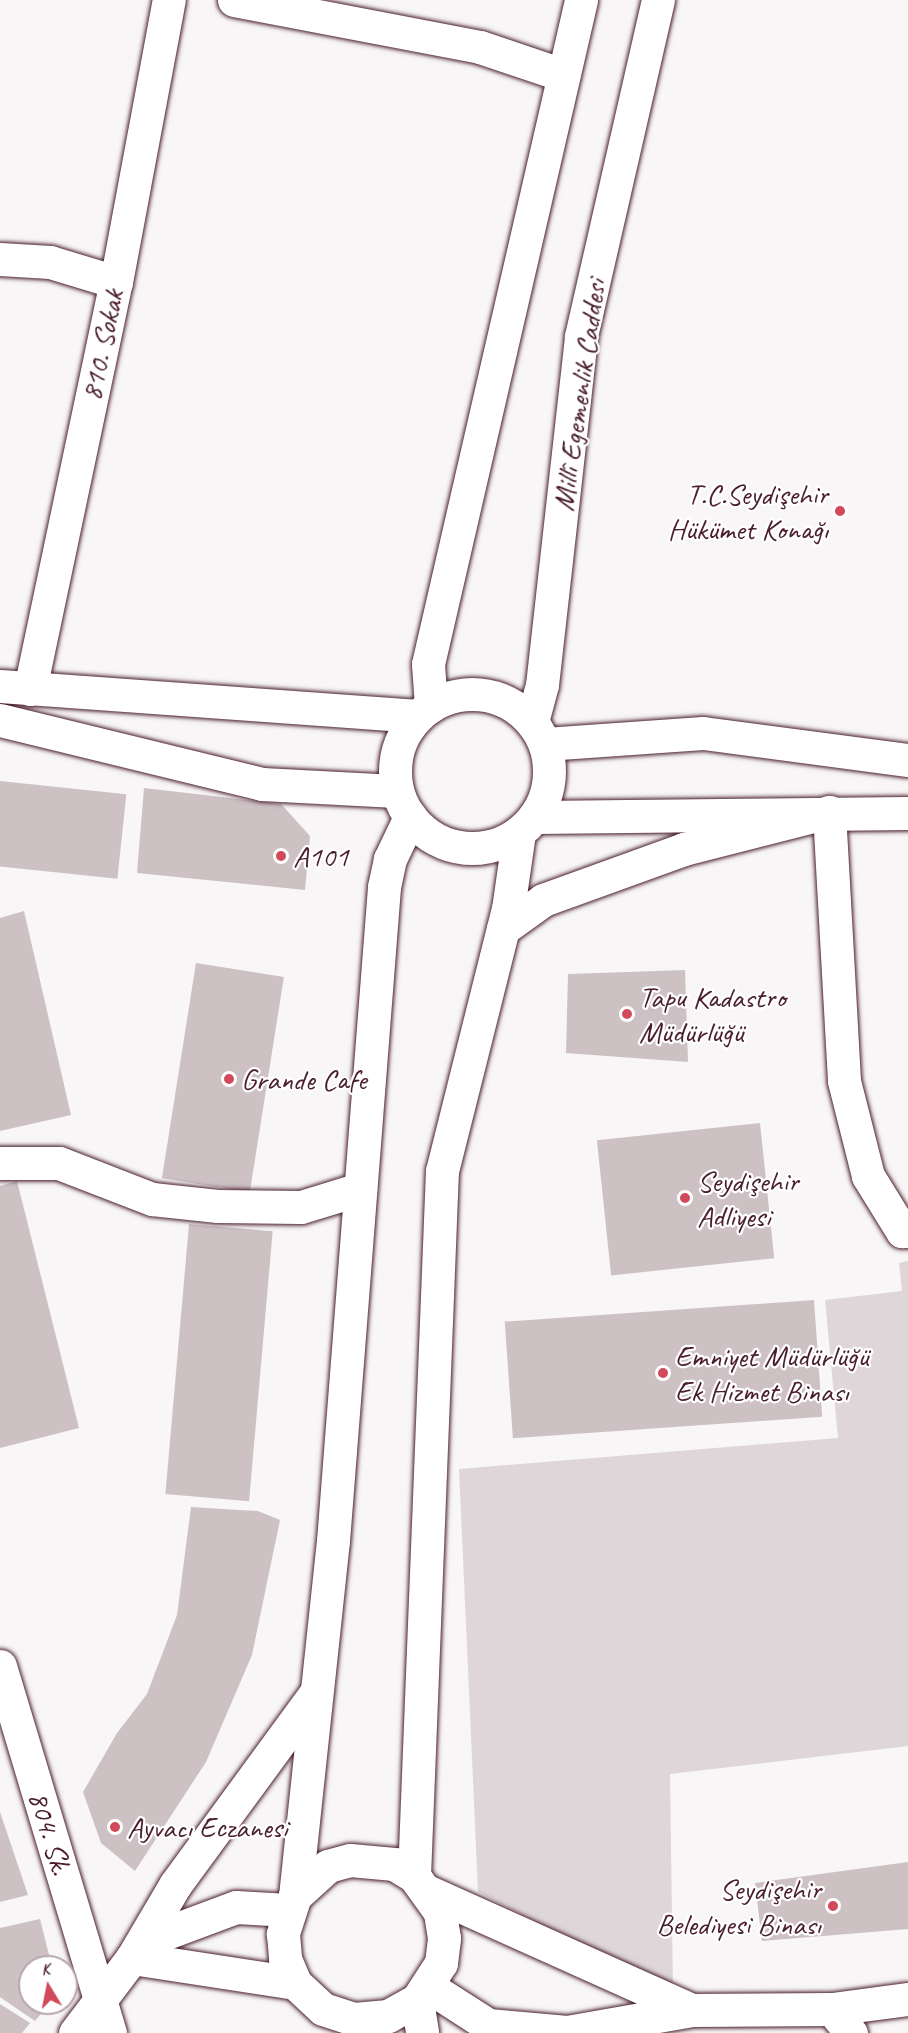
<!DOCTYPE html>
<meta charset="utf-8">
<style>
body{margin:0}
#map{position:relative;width:908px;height:2033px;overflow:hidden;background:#f8f6f7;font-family:Caveat,sans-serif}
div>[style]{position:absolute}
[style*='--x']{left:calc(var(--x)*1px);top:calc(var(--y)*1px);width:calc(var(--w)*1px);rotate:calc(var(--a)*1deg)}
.green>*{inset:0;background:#ded6d9}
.building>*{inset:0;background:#cdc1c4;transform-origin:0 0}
.roads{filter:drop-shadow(0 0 2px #4a1f2b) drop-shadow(0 0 2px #4a1f2b)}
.minor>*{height:33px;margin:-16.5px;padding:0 16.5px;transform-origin:16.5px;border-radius:16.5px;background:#fff}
.tertiary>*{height:33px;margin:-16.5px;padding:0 16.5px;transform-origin:16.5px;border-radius:16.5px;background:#fff}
.secondary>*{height:33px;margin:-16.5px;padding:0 16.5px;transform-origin:16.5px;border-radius:16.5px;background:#fff}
.secondary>.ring{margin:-16.5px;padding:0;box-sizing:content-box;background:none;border:33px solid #fff;border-radius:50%}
.dots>*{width:16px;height:16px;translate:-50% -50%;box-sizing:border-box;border:3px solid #fff;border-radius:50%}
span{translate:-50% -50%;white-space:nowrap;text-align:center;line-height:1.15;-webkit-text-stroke:4.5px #fff;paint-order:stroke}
.street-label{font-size:30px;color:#4a1f2b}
.poi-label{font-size:30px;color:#4a1f2b}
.right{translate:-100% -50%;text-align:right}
.left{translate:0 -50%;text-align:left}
.north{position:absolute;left:18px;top:1955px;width:60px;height:60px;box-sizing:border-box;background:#fff;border:2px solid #b7a5aa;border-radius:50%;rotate:350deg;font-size:16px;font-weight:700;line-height:24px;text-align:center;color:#4a1f2b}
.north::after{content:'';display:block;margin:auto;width:21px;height:27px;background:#d1495b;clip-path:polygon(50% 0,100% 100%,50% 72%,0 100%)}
</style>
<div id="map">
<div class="green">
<div style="clip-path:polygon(908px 1261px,908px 1746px,670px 1774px,673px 1991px,478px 1892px,459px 1469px,838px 1438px,825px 1300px,902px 1291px,899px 1263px)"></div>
</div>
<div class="building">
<div style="left:0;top:781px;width:127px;height:85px;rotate:6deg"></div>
<div style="clip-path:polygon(144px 788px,281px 804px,310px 836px,305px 890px,137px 873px)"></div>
<div style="clip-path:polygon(24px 911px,71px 1115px,0 1131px,0 918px)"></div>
<div style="left:196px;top:963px;width:89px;height:218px;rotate:9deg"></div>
<div style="clip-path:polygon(685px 970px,688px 1062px,566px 1053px,568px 974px)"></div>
<div style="left:760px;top:1123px;width:136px;height:164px;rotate:84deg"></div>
<div style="clip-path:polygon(17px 1181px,79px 1428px,0 1448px,0 1186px)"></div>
<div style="left:189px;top:1224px;width:84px;height:271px;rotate:5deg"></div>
<div style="left:814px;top:1300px;width:117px;height:310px;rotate:86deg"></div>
<div style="clip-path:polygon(191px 1507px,258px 1511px,280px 1520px,252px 1655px,206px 1762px,135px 1871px,101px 1843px,83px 1792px,117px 1733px,147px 1694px,177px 1615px)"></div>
<div style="clip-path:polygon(0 1812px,28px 1895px,0 1902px)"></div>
<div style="clip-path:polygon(908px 1862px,908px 1929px,762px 1941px,755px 1883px)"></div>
<div style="clip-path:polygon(40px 1919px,52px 1967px,30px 1967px,30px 2003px,50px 2003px,35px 2021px,0 1997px,0 1928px)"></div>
<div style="clip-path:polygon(0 2004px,30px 2023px,22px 2033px,0 2033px)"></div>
</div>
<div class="roads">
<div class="minor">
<div style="--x:234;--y:0;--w:250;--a:10.8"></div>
<div style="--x:480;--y:47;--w:88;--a:18.6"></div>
<div style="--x:0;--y:259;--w:50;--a:3.4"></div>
<div style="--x:50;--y:262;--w:69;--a:16.9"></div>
<div style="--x:30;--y:689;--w:416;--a:-78.1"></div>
<div style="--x:116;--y:282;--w:287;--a:-79.4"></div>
<div style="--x:503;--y:929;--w:49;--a:-35.9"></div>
<div style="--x:543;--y:900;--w:150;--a:-19.9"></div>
<div style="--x:684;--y:849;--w:150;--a:-14.3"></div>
<div style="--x:829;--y:812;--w:269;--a:86.8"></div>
<div style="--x:844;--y:1081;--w:98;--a:75.8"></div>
<div style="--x:868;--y:1176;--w:65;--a:58.3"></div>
<div style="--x:902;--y:1231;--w:6;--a:0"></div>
<div style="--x:0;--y:1163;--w:59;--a:0"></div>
<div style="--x:59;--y:1163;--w:100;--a:21.2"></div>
<div style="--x:152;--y:1199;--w:66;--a:6.1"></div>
<div style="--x:218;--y:1206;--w:83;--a:0.7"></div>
<div style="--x:301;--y:1207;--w:62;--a:-17"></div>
<div style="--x:0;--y:1666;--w:383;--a:73.3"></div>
<div style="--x:429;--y:1892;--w:288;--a:24.2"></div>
<div style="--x:132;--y:1958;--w:165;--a:8.7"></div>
<div style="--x:429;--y:1987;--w:70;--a:32.8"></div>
<div style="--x:488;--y:2025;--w:79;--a:5.1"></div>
<div style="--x:567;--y:2032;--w:127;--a:-10"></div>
<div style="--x:692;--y:2010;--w:140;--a:-0.4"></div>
<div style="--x:832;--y:2009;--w:77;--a:-7.5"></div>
<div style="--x:832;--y:2009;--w:31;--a:52"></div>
<div style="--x:75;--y:2033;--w:94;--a:-52.8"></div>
<div style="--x:132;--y:1958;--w:37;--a:-38"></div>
<div style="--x:161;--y:1935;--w:80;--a:-20.5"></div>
<div style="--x:236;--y:1907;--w:52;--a:3.3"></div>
</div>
<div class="tertiary">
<div style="--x:0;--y:686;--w:419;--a:4.1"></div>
<div style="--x:0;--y:720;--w:270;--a:13.7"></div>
<div style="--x:262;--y:784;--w:134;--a:3"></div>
<div style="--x:545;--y:744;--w:158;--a:-4"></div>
<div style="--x:703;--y:733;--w:207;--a:7.5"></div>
<div style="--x:535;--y:817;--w:373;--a:-0.6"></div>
</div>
<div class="secondary">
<div class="ring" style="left:395px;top:694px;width:121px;height:121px"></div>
<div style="--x:431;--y:706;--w:42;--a:-94.1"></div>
<div style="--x:428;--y:664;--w:681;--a:-77.02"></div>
<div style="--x:532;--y:722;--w:38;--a:-75"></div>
<div style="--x:542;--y:685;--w:351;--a:-83.6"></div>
<div style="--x:581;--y:336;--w:345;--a:-77.1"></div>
<div style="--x:414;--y:1876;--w:23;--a:-149"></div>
<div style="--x:394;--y:1864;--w:44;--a:-174.8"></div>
<div style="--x:350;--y:1860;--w:23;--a:165"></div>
<div style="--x:328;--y:1866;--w:45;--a:137.7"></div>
<div style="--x:295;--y:1896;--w:40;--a:108"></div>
<div style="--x:283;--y:1934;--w:25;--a:85"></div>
<div style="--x:285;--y:1959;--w:26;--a:67"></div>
<div style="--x:295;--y:1983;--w:38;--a:43"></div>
<div style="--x:323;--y:2009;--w:33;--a:18"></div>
<div style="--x:354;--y:2019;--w:34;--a:-5"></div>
<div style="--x:388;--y:2016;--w:33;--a:-29"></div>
<div style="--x:417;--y:2000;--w:44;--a:-57"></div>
<div style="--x:441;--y:1963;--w:25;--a:-83"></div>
<div style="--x:444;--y:1938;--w:26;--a:-99"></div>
<div style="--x:440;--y:1912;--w:44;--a:-125.8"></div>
<div style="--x:414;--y:1876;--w:706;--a:-87.73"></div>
<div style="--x:442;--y:1171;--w:270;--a:-75.9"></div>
<div style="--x:508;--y:909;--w:77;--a:-81.8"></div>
<div style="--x:295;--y:1896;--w:357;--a:-83.9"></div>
<div style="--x:333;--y:1541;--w:656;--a:-85.54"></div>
<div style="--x:384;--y:887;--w:29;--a:-78"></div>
<div style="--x:390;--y:859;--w:47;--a:-64.5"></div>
<div style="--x:132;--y:1958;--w:85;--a:-59.5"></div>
<div style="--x:175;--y:1885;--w:239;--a:-53.8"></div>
<div style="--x:417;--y:2000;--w:33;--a:81"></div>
</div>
</div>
<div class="dots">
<div style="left:840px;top:511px;background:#d1495b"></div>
<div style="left:281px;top:856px;background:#d1495b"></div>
<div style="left:627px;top:1014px;background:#d1495b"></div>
<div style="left:229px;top:1079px;background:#d1495b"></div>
<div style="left:685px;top:1198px;background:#d1495b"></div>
<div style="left:663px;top:1373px;background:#d1495b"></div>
<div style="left:115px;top:1827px;background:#d1495b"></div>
<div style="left:833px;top:1906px;background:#d1495b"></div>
</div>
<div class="street-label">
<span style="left:102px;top:345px;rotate:-78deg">810. Sokak</span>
<span style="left:579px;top:395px;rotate:-82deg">Millî Egemenlik Caddesi</span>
<span style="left:50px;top:1833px;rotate:73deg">804. Sk.</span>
</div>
<div class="poi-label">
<span class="right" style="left:828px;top:511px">T.C.Seydişehir<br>Hükümet Konağı</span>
<span class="left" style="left:293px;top:856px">A101</span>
<span class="left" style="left:639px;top:1014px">Tapu Kadastro<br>Müdürlüğü</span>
<span class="left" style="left:241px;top:1079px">Grande Cafe</span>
<span class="left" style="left:697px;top:1198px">Seydişehir<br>Adliyesi</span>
<span class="left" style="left:675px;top:1373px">Emniyet Müdürlüğü<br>Ek Hizmet Binası</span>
<span class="left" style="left:127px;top:1827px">Ayvacı Eczanesi</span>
<span class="right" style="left:821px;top:1906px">Seydişehir<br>Belediyesi Binası</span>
</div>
<div class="north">K</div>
</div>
